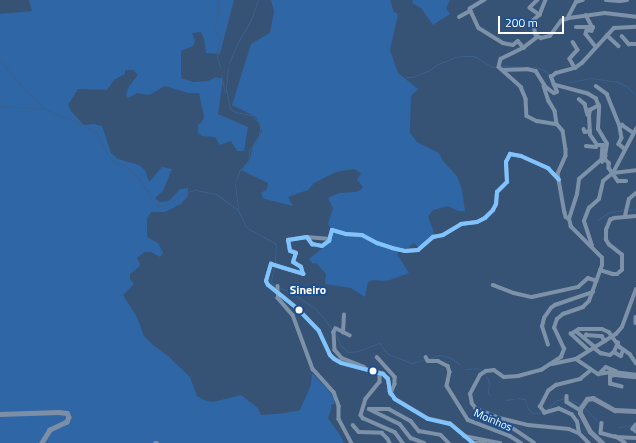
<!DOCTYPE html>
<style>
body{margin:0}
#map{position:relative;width:636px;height:443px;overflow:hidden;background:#365274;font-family:"Titillium Web",sans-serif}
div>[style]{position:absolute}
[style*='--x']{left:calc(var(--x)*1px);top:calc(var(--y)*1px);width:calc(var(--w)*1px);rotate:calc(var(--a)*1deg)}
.green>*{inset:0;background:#2f66a5}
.stream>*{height:1px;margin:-0.5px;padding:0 0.5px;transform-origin:0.5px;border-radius:0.5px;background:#3b618d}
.minor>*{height:3.5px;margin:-1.75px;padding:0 1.75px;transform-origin:1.75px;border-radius:1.75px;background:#7d92a8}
.major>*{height:4.5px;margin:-2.25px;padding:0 2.25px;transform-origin:2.25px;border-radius:2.25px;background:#7d8ea7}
.bus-1>*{height:4px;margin:-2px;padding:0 2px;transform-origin:2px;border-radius:2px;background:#80c4ff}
.dots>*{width:11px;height:11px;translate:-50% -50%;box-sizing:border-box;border:2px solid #1b4f8f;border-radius:50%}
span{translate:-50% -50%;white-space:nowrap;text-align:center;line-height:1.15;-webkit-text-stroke:4px #1b4f8f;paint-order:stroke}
.street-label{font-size:11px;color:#fff}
.neighbourhood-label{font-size:12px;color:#fff;font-weight:700}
.scale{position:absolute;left:498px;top:16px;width:66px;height:18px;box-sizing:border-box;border:2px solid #fff;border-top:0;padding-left:5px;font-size:12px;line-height:14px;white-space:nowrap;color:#fff;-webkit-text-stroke:3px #1b4f8f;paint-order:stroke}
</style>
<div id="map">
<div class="green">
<div style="clip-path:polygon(29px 0,234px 0,220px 54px,206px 53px,204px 39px,201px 32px,192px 33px,195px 41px,193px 46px,181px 51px,181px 78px,193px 82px,208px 81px,216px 77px,223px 79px,218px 114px,248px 127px,244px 151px,237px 151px,231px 141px,220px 145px,215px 137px,202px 136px,198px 133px,198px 125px,202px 122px,204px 117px,199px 93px,188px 93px,165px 86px,149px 95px,137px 93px,128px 98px,126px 95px,129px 86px,138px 75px,133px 70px,125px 70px,125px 74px,114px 80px,107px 90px,78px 89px,68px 105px,71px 111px,84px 125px,94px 124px,102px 126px,111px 153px,118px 159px,139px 165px,145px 170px,149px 182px,162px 167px,172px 169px,163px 191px,155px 198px,157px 200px,160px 202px,169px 201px,180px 189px,188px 188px,188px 196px,181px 204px,165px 212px,151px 212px,147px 219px,147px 237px,158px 243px,163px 253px,160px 257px,151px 252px,145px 252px,137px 258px,140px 264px,139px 267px,130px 274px,130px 279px,134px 284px,123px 295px,137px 317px,144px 336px,153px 345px,168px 356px,190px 377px,197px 396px,204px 400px,213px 402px,241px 395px,258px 408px,261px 415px,286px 413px,300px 410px,311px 385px,312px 373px,329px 391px,334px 398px,334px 404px,331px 405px,331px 410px,328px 418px,342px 438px,344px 443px,0 443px,0 14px,32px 11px)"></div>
<div style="clip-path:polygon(271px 0,390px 0,394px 12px,398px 14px,390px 50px,398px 73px,418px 89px,411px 96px,410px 133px,417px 142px,439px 153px,443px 161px,457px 176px,462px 190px,465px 211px,458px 211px,448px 206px,433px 210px,428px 217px,433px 229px,434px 237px,419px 248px,414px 243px,406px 250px,400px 250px,397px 254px,409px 273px,390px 280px,382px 281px,374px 280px,368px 282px,365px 297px,351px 288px,325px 284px,326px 274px,316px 263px,313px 264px,309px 259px,332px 240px,332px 230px,328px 224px,333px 208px,328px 198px,339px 193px,356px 192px,362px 189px,363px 187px,357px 180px,361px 173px,354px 169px,336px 172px,314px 183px,308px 190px,288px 197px,293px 206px,264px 199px,261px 193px,267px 189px,268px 183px,241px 170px,250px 159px,253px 145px,262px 131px,256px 117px,232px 105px,251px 44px,270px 33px,274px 11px)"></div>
<div style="clip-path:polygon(413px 0,450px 0,446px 8px,450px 14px,433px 25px,421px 8px,412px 3px)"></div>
</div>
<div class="stream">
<div style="--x:219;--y:0;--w:15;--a:94"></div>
<div style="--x:218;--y:15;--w:15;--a:110"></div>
<div style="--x:213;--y:29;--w:11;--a:52"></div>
<div style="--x:220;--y:38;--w:18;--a:99"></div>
<div style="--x:217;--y:56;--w:12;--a:76"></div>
<div style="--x:0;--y:60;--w:36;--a:51"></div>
<div style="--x:23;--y:88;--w:29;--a:44"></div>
<div style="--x:229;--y:63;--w:21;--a:-67"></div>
<div style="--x:237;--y:44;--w:28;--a:-60"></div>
<div style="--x:251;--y:20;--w:21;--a:-71"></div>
<div style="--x:501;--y:66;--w:34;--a:2"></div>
<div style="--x:535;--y:67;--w:9;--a:18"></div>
<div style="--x:544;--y:70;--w:8;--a:40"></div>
<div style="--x:228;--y:68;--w:20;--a:96"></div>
<div style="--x:226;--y:88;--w:20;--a:79"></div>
<div style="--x:230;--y:108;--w:6;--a:39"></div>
<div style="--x:235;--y:112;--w:16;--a:11"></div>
<div style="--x:251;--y:115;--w:12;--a:42"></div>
<div style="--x:260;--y:123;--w:7;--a:90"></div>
<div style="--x:260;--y:130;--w:8;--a:104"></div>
<div style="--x:258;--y:138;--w:16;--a:125"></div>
<div style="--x:249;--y:151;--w:14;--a:94"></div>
<div style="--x:248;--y:165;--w:9;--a:153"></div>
<div style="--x:240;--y:169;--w:12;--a:110"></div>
<div style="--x:221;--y:74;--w:16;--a:79"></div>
<div style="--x:224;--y:90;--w:3;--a:45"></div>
<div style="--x:406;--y:77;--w:6;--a:0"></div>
<div style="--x:412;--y:77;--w:17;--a:-21"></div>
<div style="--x:428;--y:71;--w:12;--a:-35"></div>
<div style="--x:438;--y:64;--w:18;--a:-22"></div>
<div style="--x:455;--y:57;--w:9;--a:-6"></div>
<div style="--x:464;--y:56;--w:10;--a:0"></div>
<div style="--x:474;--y:56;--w:21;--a:31"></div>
<div style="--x:492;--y:67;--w:5;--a:0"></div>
<div style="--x:570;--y:82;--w:20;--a:-11"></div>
<div style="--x:590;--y:78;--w:27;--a:8"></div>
<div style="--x:617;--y:82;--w:10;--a:24"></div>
<div style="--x:626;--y:86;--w:13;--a:42"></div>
<div style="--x:0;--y:106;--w:45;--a:3.8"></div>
<div style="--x:45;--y:109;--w:41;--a:22.8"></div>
<div style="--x:84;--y:126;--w:15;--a:28"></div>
<div style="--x:97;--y:133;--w:17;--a:65"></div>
<div style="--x:104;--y:148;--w:19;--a:54"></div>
<div style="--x:115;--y:163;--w:7;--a:8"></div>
<div style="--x:122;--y:164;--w:16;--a:38"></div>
<div style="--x:135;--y:174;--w:24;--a:54"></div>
<div style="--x:149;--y:193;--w:7;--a:74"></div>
<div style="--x:151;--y:200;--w:9;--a:41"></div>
<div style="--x:158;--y:206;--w:10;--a:-6"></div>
<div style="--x:235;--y:184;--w:25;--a:83"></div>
<div style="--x:169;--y:204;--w:18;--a:-38"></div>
<div style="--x:183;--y:193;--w:12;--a:-14"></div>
<div style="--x:195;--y:190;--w:21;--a:11"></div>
<div style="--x:216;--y:194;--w:27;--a:36"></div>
<div style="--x:238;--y:210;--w:17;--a:65"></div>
<div style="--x:245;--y:225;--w:6;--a:45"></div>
<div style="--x:249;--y:229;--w:31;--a:29"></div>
<div style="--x:276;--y:244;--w:19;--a:93"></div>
<div style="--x:629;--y:210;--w:7;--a:-8"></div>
<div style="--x:598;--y:220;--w:14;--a:-36"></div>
<div style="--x:609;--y:212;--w:16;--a:-7"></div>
<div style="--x:274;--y:266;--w:16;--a:101"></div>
<div style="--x:271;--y:282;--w:8;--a:40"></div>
<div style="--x:280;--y:288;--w:9;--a:18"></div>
<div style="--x:289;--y:291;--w:32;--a:34"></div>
<div style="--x:316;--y:309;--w:28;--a:51"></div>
<div style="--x:336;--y:334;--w:12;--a:70"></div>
<div style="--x:340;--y:345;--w:11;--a:41"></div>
<div style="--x:348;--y:352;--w:10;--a:-6"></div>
<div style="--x:358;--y:351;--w:22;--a:-21"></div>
<div style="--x:379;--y:343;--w:14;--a:51"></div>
<div style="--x:388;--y:354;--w:26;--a:21"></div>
<div style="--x:412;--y:363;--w:29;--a:-16"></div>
<div style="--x:440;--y:355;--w:11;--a:15"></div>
<div style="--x:451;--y:358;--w:10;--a:37"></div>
<div style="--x:465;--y:369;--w:11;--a:-5"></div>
<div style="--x:476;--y:368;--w:8;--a:23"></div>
<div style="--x:485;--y:374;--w:9;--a:63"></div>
<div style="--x:489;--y:382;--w:11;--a:95"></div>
<div style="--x:488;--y:393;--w:3;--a:45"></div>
<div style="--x:517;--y:398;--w:8;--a:7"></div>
<div style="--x:525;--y:399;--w:10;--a:73"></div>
<div style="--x:528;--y:409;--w:6;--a:39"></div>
<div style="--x:533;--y:413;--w:9;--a:-6"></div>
<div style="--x:568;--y:399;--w:15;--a:23"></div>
<div style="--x:506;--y:400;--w:7;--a:-8"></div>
<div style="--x:584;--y:407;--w:25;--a:47"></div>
<div style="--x:545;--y:411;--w:14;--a:-45"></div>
<div style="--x:555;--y:401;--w:10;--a:-17"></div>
<div style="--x:619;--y:427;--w:12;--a:-9"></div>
<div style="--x:631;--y:425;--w:6;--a:31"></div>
</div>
<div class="minor">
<div style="--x:485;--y:0;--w:17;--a:149"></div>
<div style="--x:470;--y:9;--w:21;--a:65"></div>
<div style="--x:479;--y:28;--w:28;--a:32"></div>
<div style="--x:503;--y:43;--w:10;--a:11"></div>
<div style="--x:513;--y:45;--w:6;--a:-39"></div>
<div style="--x:518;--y:41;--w:9;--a:49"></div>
<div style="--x:538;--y:0;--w:11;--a:135"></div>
<div style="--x:530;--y:8;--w:12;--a:35"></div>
<div style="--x:546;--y:0;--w:16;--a:112"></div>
<div style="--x:540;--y:15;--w:9;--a:139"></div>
<div style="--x:533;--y:21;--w:14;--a:78"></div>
<div style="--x:536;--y:35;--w:6;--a:31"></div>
<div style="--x:541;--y:38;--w:9;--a:-13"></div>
<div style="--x:550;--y:36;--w:19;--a:-54"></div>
<div style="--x:561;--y:21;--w:9;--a:-21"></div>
<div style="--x:569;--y:18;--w:36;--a:-8"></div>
<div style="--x:605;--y:13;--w:31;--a:7"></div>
<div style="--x:606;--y:0;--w:14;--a:4"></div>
<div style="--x:620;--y:1;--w:7;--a:-8"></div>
<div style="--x:586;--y:15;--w:15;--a:62"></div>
<div style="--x:593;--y:28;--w:3;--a:108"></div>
<div style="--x:592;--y:31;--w:5;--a:180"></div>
<div style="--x:587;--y:31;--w:3;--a:108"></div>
<div style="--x:586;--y:34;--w:16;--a:52"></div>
<div style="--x:459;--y:17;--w:13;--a:-29"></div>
<div style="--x:567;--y:19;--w:19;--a:-62"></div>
<div style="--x:576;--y:2;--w:7;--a:-16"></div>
<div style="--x:576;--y:27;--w:17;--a:0"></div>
<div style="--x:607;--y:35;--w:16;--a:43"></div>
<div style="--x:622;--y:36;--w:11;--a:49"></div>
<div style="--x:629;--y:44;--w:7;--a:0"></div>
<div style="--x:538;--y:37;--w:18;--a:142"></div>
<div style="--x:524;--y:48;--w:25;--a:154"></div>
<div style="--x:501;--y:59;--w:8;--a:104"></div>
<div style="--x:499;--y:67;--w:30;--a:42"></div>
<div style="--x:521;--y:87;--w:13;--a:67"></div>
<div style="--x:526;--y:99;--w:17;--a:87"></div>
<div style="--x:527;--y:116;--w:11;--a:27"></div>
<div style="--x:537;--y:121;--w:20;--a:9"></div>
<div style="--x:573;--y:42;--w:9;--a:58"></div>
<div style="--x:578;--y:50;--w:12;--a:132"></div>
<div style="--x:570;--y:59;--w:10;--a:61"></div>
<div style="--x:503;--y:70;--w:24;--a:-2"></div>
<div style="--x:527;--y:69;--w:9;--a:13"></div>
<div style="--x:536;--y:71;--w:19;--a:58"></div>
<div style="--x:546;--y:87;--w:10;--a:37"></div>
<div style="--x:554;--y:93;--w:3;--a:-18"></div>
<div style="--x:557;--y:92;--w:8;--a:-113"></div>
<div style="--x:544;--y:86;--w:16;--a:72"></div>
<div style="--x:549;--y:101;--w:12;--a:59"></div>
<div style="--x:555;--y:111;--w:13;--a:81"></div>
<div style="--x:596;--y:86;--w:14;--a:36"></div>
<div style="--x:607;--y:94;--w:35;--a:68"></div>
<div style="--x:620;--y:127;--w:11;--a:80"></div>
<div style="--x:622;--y:138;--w:7;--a:117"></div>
<div style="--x:619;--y:144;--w:8;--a:40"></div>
<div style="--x:579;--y:99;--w:8;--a:40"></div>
<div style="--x:585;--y:104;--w:11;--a:75"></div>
<div style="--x:557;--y:124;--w:9;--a:49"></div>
<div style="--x:563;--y:131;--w:18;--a:81"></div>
<div style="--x:566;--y:149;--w:7;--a:90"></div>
<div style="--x:566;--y:156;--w:20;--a:114"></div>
<div style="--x:558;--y:174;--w:39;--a:80"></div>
<div style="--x:565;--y:212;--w:5;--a:79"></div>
<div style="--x:566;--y:217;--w:4;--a:34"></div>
<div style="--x:620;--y:127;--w:3;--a:-45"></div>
<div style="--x:622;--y:125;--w:14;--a:34"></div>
<div style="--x:584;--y:129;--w:3;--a:72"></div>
<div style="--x:585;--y:132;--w:5;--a:-11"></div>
<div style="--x:597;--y:145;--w:12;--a:-125"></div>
<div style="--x:590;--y:135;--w:19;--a:-93"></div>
<div style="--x:589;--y:116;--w:6;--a:-81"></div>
<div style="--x:590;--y:110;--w:10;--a:-29"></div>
<div style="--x:586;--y:146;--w:10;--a:6"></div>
<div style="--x:596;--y:147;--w:2;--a:-63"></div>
<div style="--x:597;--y:145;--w:6;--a:0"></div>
<div style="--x:603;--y:145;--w:14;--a:94"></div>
<div style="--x:602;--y:162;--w:4;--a:-45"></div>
<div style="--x:605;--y:159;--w:6;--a:45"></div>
<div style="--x:609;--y:163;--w:5;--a:90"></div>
<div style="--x:609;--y:168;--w:16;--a:55"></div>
<div style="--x:618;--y:181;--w:8;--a:0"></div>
<div style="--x:613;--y:173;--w:23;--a:-7"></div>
<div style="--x:625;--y:216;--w:17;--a:-77"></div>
<div style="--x:629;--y:199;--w:9;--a:-41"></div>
<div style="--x:307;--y:237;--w:23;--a:5"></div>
<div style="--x:592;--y:246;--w:26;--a:-108"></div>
<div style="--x:584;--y:221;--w:14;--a:-69"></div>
<div style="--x:589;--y:208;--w:13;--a:-42"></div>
<div style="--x:599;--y:199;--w:18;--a:-77"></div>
<div style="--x:603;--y:181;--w:13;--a:-39"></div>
<div style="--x:613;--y:173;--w:50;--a:-62.4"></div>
<div style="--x:600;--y:270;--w:14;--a:17"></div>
<div style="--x:613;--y:274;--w:4;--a:0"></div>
<div style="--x:617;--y:274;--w:6;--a:-39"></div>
<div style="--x:622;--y:270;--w:15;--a:-90"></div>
<div style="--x:622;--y:255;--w:16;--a:-142"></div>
<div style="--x:609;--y:245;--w:6;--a:-121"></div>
<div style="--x:606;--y:240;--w:10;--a:-90"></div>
<div style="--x:606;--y:230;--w:11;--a:-68"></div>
<div style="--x:610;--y:220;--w:4;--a:-27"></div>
<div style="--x:614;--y:218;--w:22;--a:-5"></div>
<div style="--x:493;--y:285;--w:22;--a:21"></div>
<div style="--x:514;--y:293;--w:18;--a:13"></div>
<div style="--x:532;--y:297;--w:47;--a:-12.3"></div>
<div style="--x:578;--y:287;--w:13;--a:-42"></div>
<div style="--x:588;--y:278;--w:9;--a:18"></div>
<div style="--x:278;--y:286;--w:7;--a:90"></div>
<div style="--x:279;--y:294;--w:4;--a:104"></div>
<div style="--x:278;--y:298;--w:23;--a:49"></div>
<div style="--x:293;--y:315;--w:58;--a:69.7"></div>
<div style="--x:313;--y:369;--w:31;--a:48"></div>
<div style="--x:334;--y:392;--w:15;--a:70"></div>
<div style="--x:339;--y:406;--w:13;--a:90"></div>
<div style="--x:339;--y:419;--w:27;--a:62"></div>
<div style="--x:636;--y:317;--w:6;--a:90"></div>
<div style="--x:576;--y:331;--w:25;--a:40"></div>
<div style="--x:343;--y:333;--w:18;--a:-87"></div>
<div style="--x:350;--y:336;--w:16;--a:-153"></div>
<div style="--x:336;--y:329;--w:4;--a:124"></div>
<div style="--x:334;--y:332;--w:18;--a:87"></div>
<div style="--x:335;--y:350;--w:11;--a:49"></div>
<div style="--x:342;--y:358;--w:24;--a:22"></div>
<div style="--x:584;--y:338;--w:4;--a:-56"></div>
<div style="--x:586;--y:335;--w:16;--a:4"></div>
<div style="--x:602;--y:336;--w:6;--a:59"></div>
<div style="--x:548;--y:345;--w:19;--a:-108"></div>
<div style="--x:542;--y:327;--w:9;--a:-77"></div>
<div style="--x:544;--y:318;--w:12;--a:-55"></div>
<div style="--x:551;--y:308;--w:5;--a:-37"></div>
<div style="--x:555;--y:305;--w:40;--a:-18.9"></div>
<div style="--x:594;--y:348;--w:9;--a:36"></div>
<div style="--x:601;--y:353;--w:9;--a:13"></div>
<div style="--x:610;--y:355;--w:5;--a:-37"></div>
<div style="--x:614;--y:352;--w:10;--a:-66"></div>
<div style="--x:589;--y:351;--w:25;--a:-137"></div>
<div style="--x:571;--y:334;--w:9;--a:-32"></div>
<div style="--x:579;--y:329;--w:23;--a:0"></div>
<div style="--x:602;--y:329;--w:8;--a:23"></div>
<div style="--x:609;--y:332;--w:19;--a:54"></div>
<div style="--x:620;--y:347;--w:12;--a:35"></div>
<div style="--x:630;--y:354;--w:11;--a:56"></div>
<div style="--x:614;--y:352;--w:8;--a:30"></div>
<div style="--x:621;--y:356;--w:6;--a:-72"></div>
<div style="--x:377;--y:357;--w:27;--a:48"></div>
<div style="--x:395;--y:377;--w:7;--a:90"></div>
<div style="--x:395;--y:384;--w:11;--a:112"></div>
<div style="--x:426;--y:357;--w:4;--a:63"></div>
<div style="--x:428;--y:361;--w:10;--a:0"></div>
<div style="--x:438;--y:361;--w:11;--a:27"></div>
<div style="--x:448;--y:366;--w:6;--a:72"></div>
<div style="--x:450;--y:372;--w:14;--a:102"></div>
<div style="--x:447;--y:386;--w:40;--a:58"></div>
<div style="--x:468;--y:420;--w:45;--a:20.9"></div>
<div style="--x:510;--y:436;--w:13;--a:32"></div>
<div style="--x:576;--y:359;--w:27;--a:34"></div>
<div style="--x:598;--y:374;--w:15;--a:-8"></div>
<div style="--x:613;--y:372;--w:23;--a:7"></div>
<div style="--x:552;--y:364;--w:25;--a:-12"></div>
<div style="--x:576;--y:359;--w:47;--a:-32"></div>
<div style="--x:616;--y:334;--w:9;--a:-49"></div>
<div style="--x:622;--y:327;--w:40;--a:-69.8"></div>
<div style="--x:380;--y:373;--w:9;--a:90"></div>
<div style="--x:380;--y:382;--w:22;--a:129"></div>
<div style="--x:366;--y:399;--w:17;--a:107"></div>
<div style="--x:361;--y:415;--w:4;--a:56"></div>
<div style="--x:363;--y:418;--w:35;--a:24"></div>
<div style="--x:395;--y:432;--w:14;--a:54"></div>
<div style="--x:600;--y:373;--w:8;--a:-45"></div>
<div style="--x:606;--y:367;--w:11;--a:22"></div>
<div style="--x:622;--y:387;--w:12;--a:-166"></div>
<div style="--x:610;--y:384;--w:8;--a:-90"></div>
<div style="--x:610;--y:376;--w:5;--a:-11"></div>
<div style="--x:615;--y:375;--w:20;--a:6"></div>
<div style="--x:567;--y:396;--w:6;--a:90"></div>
<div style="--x:567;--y:402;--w:15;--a:32"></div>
<div style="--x:475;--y:408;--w:27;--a:22"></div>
<div style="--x:500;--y:418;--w:29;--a:14"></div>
<div style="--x:528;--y:425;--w:41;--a:5.6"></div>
<div style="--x:569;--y:429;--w:11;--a:22"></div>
<div style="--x:579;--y:433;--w:14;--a:45"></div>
<div style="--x:369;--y:409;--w:20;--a:0"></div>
<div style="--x:389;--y:409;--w:25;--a:29"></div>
<div style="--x:411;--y:421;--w:13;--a:51"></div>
<div style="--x:419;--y:431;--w:22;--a:10"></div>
<div style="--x:441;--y:435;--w:11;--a:45"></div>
<div style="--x:369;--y:409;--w:34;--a:26"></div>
<div style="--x:400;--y:424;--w:18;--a:52"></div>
<div style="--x:411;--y:438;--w:14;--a:21"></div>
<div style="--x:602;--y:423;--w:10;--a:96"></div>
<div style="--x:601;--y:433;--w:16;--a:15"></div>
<div style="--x:353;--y:425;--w:9;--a:49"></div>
<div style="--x:359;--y:432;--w:23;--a:2"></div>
<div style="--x:382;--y:433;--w:8;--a:45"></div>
<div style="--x:388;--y:439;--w:4;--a:63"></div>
<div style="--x:636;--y:425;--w:5;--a:127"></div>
<div style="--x:633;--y:429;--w:4;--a:34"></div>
<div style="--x:579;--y:433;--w:11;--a:-100"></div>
<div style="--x:577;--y:422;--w:9;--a:-126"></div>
<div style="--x:572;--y:415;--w:14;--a:-155"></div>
<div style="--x:559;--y:409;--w:15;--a:164"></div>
<div style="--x:545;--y:413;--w:8;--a:-130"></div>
<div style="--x:540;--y:407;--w:18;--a:-63"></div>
<div style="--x:548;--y:391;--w:10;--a:-37"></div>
<div style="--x:556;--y:385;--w:25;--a:-14"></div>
<div style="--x:580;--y:379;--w:14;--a:-39"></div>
<div style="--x:464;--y:436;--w:37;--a:11"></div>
<div style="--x:473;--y:443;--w:30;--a:-140"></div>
<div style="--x:450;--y:424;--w:23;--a:-167"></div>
<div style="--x:428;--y:419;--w:39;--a:-149"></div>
<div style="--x:395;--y:399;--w:9;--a:-126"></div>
<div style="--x:390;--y:392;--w:13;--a:-99"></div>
<div style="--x:388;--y:379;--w:7;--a:-135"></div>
<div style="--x:383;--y:374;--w:43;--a:-165.3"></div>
<div style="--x:341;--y:363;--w:8;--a:-150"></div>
<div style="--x:334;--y:359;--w:6;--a:-135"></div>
<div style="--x:330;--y:355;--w:26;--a:-115"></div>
<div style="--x:319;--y:331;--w:29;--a:-134"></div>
<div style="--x:299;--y:310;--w:40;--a:-141"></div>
<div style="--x:268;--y:285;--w:4;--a:-117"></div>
<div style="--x:266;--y:281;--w:18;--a:-74"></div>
<div style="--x:271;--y:264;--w:34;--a:17"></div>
<div style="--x:303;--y:274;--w:7;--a:-106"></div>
<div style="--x:301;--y:267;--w:9;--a:-148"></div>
<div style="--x:293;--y:262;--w:9;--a:-72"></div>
<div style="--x:296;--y:253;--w:6;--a:-162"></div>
<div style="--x:290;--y:251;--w:11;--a:-100"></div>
<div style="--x:288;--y:240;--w:19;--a:-9"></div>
<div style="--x:307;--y:237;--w:9;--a:54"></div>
<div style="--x:312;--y:244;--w:10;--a:11"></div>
<div style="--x:322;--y:246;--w:9;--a:-36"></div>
<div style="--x:329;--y:241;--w:11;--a:-75"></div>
<div style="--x:332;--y:230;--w:15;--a:16"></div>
<div style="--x:346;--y:234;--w:16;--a:4"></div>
<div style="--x:362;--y:235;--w:17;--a:28"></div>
<div style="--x:377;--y:243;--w:16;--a:18"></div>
<div style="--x:392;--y:248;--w:13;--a:13"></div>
<div style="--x:405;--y:251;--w:13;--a:-4"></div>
<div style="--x:418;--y:250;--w:20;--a:-41"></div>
<div style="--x:433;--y:237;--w:10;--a:-11"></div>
<div style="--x:443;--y:235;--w:21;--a:-31"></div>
<div style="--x:461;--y:224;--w:16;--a:-7"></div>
<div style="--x:477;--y:222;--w:9;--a:-27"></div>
<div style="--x:485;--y:218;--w:11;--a:-45"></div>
<div style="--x:493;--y:210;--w:7;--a:-63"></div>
<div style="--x:496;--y:204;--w:12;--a:-85"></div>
<div style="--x:497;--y:192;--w:14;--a:-45"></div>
<div style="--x:507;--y:182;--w:20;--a:-93"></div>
<div style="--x:506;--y:162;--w:9;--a:-63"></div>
<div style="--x:510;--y:154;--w:11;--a:10"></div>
<div style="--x:521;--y:156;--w:30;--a:24"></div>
<div style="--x:548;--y:168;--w:16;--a:47"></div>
<div style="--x:473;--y:443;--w:12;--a:0"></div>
<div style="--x:534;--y:443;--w:27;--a:-146"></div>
<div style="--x:512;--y:428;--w:39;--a:-153"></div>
<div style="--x:477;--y:410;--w:8;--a:-130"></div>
<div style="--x:472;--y:404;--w:10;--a:-101"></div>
<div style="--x:470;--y:394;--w:21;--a:-62"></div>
<div style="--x:480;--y:375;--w:7;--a:-34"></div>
<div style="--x:486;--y:371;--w:8;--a:-7"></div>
<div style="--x:494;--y:370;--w:12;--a:35"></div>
<div style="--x:504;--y:377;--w:14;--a:-4"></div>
<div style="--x:518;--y:376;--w:24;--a:-15"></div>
<div style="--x:541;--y:370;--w:24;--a:-33"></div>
<div style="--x:561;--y:357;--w:9;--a:-69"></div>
<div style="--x:564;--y:349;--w:23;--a:-115"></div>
<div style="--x:554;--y:328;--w:9;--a:-72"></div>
<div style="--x:557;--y:319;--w:8;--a:-40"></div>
<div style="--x:563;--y:314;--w:21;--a:-19"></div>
<div style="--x:583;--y:307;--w:8;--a:-45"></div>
<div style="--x:589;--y:301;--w:38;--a:-70"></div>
<div style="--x:602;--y:265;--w:7;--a:-90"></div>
<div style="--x:602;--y:258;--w:44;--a:-135"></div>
<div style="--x:571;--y:227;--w:8;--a:-104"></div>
<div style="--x:569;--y:219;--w:26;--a:-72"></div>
<div style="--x:577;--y:194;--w:15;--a:-82"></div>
<div style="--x:579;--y:179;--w:35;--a:-41"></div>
<div style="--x:605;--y:156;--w:12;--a:-81"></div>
<div style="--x:607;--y:144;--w:17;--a:-121"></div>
<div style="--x:598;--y:129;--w:22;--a:-87"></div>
<div style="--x:599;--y:107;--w:9;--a:-111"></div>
<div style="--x:596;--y:99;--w:9;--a:-148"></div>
<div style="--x:588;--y:94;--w:35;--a:-165"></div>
<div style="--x:554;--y:85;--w:9;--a:-111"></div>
<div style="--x:551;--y:77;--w:6;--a:-39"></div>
<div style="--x:556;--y:73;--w:20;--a:-15"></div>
<div style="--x:575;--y:68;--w:9;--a:-36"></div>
<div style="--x:582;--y:63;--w:47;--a:-47.6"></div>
<div style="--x:614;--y:28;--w:22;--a:-3"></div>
<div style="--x:625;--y:443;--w:11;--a:-146"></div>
<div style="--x:616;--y:437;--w:20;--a:3"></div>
</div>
<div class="major">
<div style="--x:0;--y:414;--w:58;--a:-2"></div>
<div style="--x:58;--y:412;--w:9;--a:6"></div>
<div style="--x:67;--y:413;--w:4;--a:63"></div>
<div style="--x:69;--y:417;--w:5;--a:112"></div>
<div style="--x:67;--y:422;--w:19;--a:155"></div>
<div style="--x:50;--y:430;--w:15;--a:122"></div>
<div style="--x:155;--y:443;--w:2;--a:0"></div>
<div style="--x:602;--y:443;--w:16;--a:-137"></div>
<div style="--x:590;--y:432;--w:21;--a:-118"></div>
<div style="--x:580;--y:413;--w:4;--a:-90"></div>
<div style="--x:580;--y:409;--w:12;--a:-55"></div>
<div style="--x:587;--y:399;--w:6;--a:-9"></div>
<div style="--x:593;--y:398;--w:25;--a:29"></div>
<div style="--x:615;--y:410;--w:21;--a:3"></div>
</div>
<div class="bus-1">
<div style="--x:473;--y:443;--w:30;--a:-140"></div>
<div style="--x:450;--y:424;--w:23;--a:-167"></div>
<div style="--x:428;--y:419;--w:39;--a:-149"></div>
<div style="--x:395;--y:399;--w:9;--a:-126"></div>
<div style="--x:390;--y:392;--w:13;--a:-99"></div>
<div style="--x:388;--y:379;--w:7;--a:-135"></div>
<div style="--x:383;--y:374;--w:43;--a:-165.3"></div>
<div style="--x:341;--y:363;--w:8;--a:-150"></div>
<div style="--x:334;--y:359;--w:6;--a:-135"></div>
<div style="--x:330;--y:355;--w:26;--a:-115"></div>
<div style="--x:319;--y:331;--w:29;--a:-134"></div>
<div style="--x:299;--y:310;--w:40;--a:-141"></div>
<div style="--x:268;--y:285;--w:4;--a:-117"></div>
<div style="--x:266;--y:281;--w:18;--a:-74"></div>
<div style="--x:271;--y:264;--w:34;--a:17"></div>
<div style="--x:303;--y:274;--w:7;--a:-106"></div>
<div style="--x:301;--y:267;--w:9;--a:-148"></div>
<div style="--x:293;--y:262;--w:9;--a:-72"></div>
<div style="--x:296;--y:253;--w:6;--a:-162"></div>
<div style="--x:290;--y:251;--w:11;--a:-100"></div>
<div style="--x:288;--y:240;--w:19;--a:-9"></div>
<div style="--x:307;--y:237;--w:9;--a:54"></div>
<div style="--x:312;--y:244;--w:10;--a:11"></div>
<div style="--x:322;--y:246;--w:9;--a:-36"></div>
<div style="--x:329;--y:241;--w:11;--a:-75"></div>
<div style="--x:332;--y:230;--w:15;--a:16"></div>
<div style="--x:346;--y:234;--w:16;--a:4"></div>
<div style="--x:362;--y:235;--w:17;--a:28"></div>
<div style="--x:377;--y:243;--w:16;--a:18"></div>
<div style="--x:392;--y:248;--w:13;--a:13"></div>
<div style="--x:405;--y:251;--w:13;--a:-4"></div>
<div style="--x:418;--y:250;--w:20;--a:-41"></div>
<div style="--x:433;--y:237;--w:10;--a:-11"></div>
<div style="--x:443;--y:235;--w:21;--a:-31"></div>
<div style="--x:461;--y:224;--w:16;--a:-7"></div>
<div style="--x:477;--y:222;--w:9;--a:-27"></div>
<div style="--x:485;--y:218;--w:11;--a:-45"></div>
<div style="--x:493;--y:210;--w:7;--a:-63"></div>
<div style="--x:496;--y:204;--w:12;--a:-85"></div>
<div style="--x:497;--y:192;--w:14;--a:-45"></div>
<div style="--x:507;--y:182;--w:20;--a:-93"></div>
<div style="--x:506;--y:162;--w:9;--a:-63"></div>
<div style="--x:510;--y:154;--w:11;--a:10"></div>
<div style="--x:521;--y:156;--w:30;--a:24"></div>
<div style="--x:548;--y:168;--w:16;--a:47"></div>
</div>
<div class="dots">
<div style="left:299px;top:310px;background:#fff"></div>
<div style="left:373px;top:371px;background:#fff"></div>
</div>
<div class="street-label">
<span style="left:493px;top:420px;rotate:23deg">Moinhos</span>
</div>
<div class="neighbourhood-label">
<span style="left:308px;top:290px">Sineiro</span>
</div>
<div class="scale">200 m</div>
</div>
